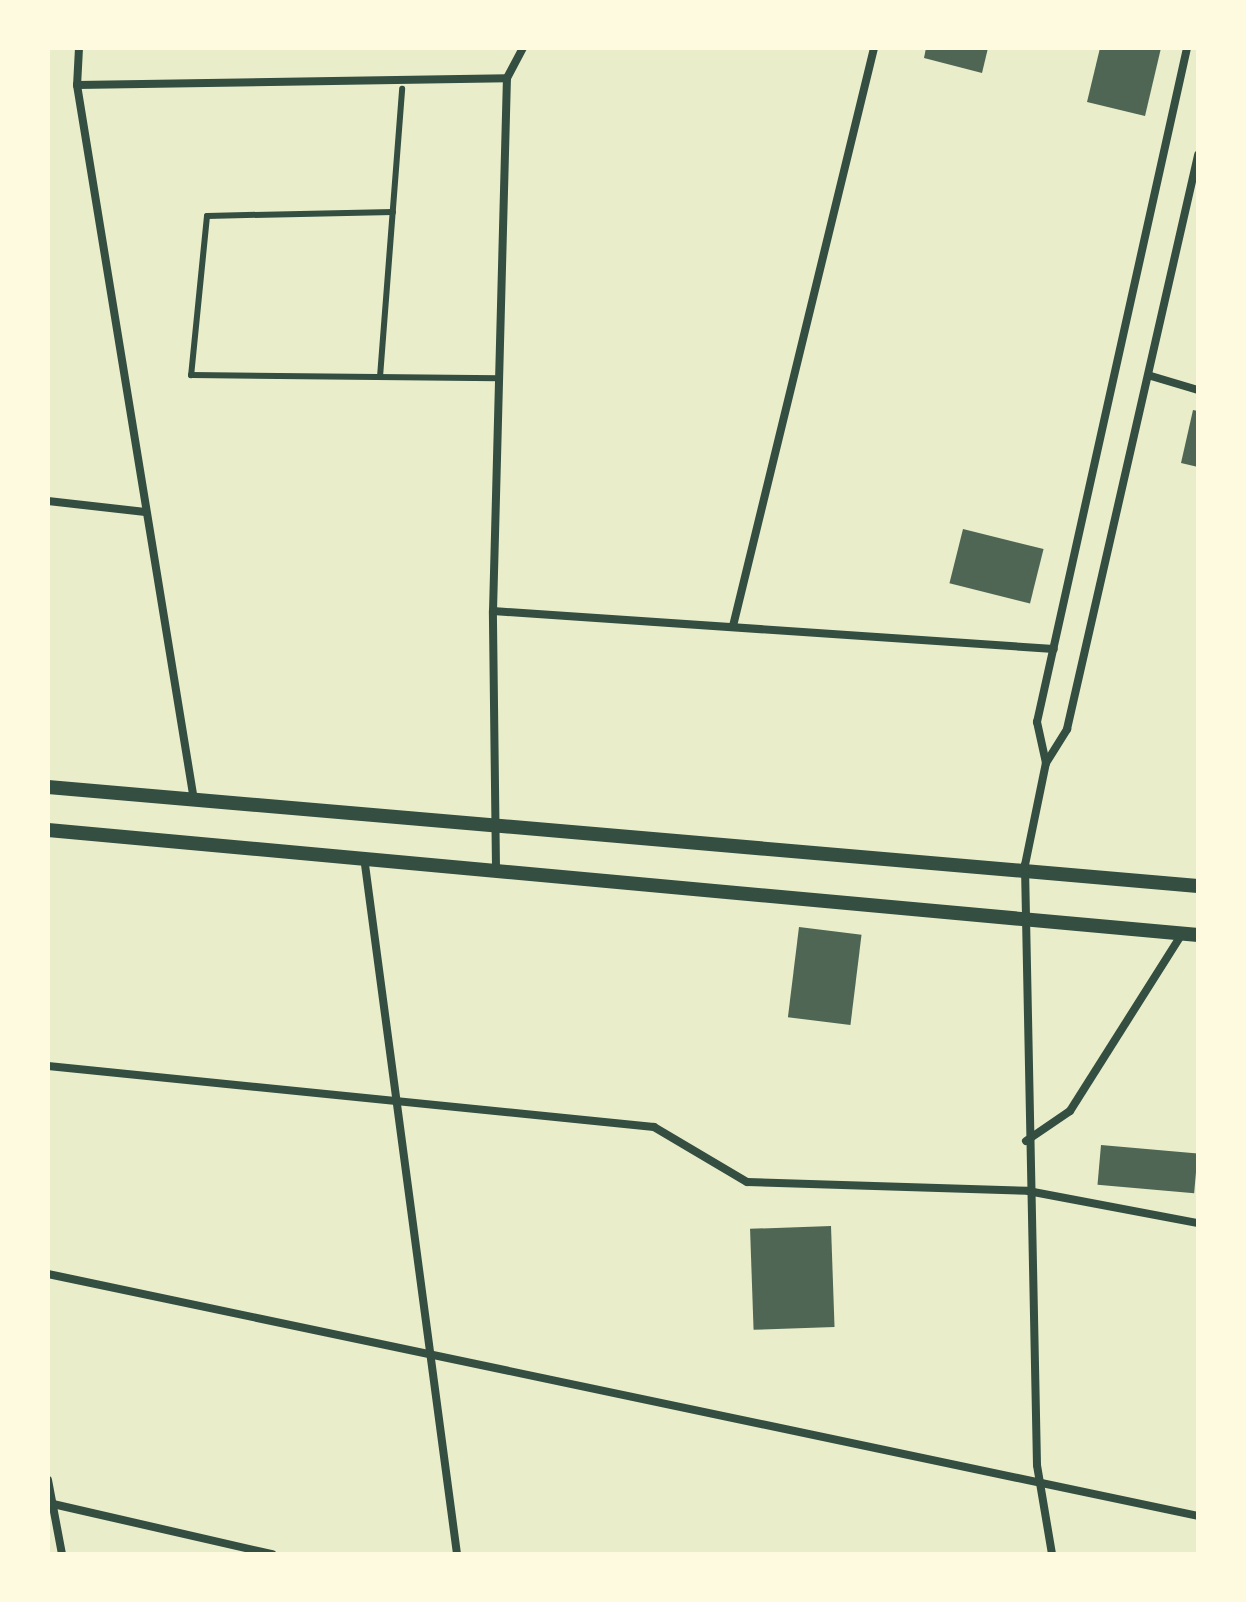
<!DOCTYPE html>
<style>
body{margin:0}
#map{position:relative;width:1246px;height:1602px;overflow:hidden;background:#e9edc9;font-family:Raleway,sans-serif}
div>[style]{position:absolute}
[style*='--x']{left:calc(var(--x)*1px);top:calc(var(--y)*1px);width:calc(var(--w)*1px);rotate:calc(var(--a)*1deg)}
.building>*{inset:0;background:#4f6655;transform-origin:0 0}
.service>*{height:6px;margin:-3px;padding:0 3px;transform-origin:3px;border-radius:3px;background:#344e41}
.minor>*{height:8px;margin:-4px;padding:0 4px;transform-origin:4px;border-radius:4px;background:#344e41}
.tertiary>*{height:14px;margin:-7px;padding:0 7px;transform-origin:7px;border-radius:7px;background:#344e41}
span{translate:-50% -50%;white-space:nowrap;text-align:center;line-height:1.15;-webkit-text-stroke:7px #fefae0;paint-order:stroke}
.frame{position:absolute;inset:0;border:50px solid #fefae0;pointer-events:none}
</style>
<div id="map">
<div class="building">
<div style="clip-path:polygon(926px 48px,988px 48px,982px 73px,924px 58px)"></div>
<div style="clip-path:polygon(1100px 48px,1161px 48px,1145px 116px,1087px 102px)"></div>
<div style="clip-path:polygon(1193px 410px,1198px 411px,1198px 467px,1181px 463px)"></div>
<div style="left:963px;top:529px;width:83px;height:56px;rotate:14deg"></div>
<div style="left:799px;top:927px;width:63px;height:91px;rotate:7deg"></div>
<div style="left:1101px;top:1145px;width:97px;height:40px;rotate:5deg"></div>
<div style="left:831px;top:1226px;width:101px;height:81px;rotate:88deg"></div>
</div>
<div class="service">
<div style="--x:393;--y:212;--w:186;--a:178.8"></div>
<div style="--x:207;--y:216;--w:160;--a:95.7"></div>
<div style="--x:191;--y:375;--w:308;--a:0.6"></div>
<div style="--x:380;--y:377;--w:289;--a:-85.6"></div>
</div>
<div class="minor">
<div style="--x:79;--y:48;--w:37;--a:93"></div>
<div style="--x:77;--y:85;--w:725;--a:80.71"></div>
<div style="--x:77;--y:85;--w:430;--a:-0.9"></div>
<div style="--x:1151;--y:376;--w:49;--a:16.6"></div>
<div style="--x:48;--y:501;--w:98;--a:6.5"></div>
<div style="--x:493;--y:611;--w:562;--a:3.88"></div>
<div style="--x:733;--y:626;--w:595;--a:-76.29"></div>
<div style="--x:1046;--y:763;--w:42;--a:-102.4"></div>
<div style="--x:1037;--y:722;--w:690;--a:-77.45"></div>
<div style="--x:364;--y:857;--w:703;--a:82.4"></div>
<div style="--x:496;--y:868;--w:257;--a:-90.7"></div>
<div style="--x:493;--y:611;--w:533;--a:-88.5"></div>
<div style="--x:507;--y:78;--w:34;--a:-62"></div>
<div style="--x:48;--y:1066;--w:609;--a:5.75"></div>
<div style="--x:654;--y:1127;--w:108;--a:30.6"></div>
<div style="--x:747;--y:1182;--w:281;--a:1.8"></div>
<div style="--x:1028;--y:1191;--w:173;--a:10.7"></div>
<div style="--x:1026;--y:1141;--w:53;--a:-34.3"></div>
<div style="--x:1070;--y:1111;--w:209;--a:-57.7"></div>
<div style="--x:48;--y:1274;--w:1175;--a:11.88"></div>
<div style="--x:48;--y:1480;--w:75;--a:79.3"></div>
<div style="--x:53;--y:1504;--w:225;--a:12.9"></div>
<div style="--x:1052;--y:1554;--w:90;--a:-99.6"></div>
<div style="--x:1037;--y:1465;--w:600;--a:-91.15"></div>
<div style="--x:1025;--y:865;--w:104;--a:-78.4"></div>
<div style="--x:1046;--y:763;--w:40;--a:-58"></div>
<div style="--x:1067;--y:729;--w:589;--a:-77.14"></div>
</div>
<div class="tertiary">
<div style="--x:48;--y:787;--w:1154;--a:4.92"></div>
<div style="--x:48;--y:830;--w:1155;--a:5.22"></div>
</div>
<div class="frame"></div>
</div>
